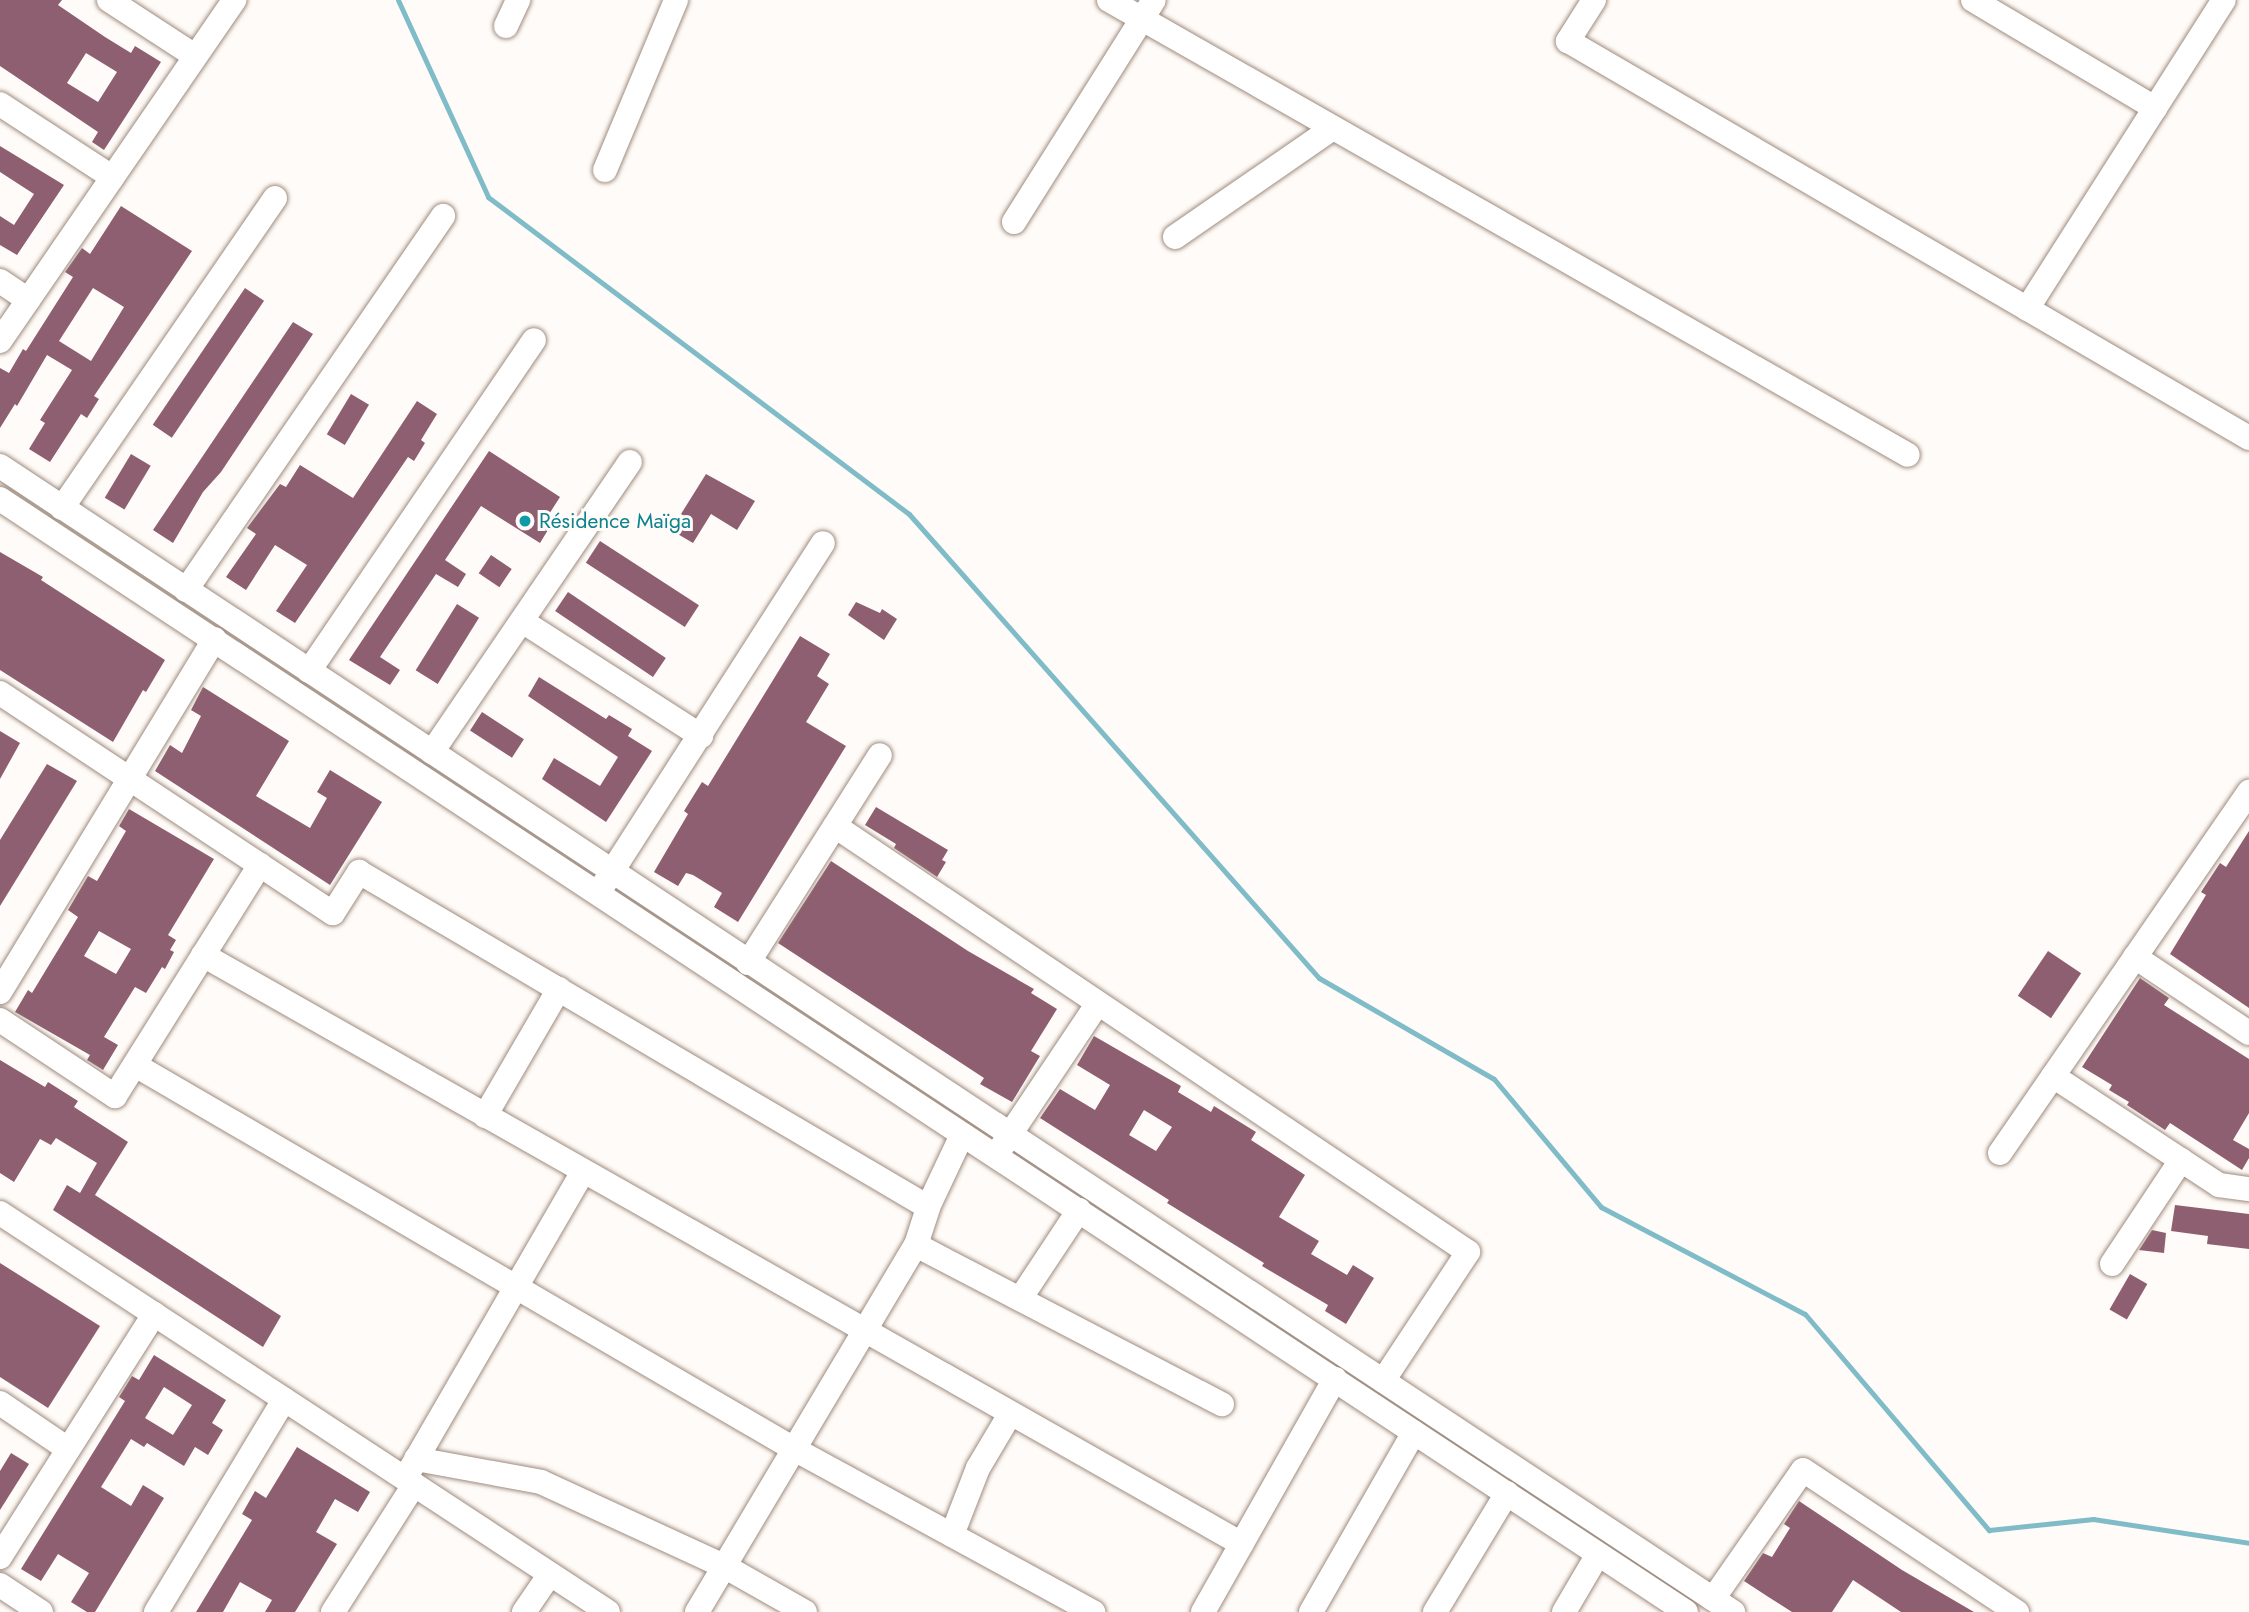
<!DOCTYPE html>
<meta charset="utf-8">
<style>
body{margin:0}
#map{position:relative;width:2249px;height:1612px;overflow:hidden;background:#fffbf8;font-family:Jost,sans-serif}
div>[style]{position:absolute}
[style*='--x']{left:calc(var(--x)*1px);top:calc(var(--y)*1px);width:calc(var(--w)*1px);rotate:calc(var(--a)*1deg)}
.stream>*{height:5px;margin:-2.5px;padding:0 2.5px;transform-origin:2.5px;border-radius:2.5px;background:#7fbcc8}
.building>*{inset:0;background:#8e5f70;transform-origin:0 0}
.roads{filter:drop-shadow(0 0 2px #9e8b7e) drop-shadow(0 0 2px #9e8b7e)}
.minor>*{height:24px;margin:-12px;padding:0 12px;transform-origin:12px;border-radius:12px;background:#fff}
.dots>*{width:19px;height:19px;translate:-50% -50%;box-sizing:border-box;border:4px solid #fffbf8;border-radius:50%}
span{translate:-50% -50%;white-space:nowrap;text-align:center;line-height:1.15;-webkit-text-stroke:6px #fffbf8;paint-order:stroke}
.culture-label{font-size:21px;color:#0d838f}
.left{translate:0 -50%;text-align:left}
</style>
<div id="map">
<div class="stream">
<div style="--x:398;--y:0;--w:217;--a:65.4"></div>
<div style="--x:488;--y:197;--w:527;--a:36.98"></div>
<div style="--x:909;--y:514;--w:619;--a:48.54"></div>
<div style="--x:1319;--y:978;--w:202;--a:30"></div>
<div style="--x:1494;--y:1079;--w:167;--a:50.1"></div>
<div style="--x:1601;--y:1207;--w:230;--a:27.7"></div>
<div style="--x:1805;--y:1314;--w:284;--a:49.6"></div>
<div style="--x:1989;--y:1530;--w:105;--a:-6"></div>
<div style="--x:2093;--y:1519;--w:158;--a:8.7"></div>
</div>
<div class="building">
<div style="clip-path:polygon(evenodd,0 0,62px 0,58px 5px,105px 37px,131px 53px,135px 46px,161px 62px,104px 150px,92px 142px,98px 132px,0 66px,0 0,86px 53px,117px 72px,98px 102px,67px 83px,86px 53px)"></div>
<div style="clip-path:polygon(0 146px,64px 185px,17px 255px,0 245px,0 216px,14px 225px,34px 194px,0 172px)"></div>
<div style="clip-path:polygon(evenodd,121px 206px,192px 251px,94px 396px,99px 399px,87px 418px,81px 414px,50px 462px,29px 449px,45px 423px,40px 420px,72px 370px,47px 355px,17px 406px,15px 404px,0 428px,0 368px,9px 373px,23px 349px,26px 351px,73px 277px,65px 272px,82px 248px,90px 254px,121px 206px,93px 288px,124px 307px,91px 361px,59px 341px,93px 288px)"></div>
<div style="left:245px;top:288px;width:23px;height:165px;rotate:34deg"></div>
<div style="clip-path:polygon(293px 322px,313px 334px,221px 472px,203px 492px,173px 543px,153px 530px)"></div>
<div style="left:351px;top:394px;width:21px;height:47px;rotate:31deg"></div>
<div style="clip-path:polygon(417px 401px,437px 414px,421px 440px,425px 443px,414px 461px,408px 457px,295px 623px,276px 611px,307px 565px,275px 545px,246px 590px,226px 577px,256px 534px,247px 528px,280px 484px,286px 487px,300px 465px,353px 498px)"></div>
<div style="clip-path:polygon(489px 451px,560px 497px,544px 522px,551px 525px,540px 543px,481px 506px,445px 560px,466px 574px,458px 587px,436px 574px,380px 657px,400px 670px,390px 685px,349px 660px)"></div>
<div style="left:131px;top:454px;width:23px;height:51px;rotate:31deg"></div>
<div style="clip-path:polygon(706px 474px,755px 501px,737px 530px,711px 514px,693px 543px,676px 533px,686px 517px,681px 514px)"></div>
<div style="left:600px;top:541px;width:118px;height:26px;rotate:33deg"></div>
<div style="clip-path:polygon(0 552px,43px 577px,41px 580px,165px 660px,146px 692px,143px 690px,113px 742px,0 670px)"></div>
<div style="left:491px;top:555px;width:25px;height:22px;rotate:34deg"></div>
<div style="left:568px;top:592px;width:118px;height:23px;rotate:34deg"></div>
<div style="clip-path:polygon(856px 602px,880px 613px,882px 609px,897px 619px,884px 640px,848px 615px)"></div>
<div style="left:457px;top:604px;width:26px;height:78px;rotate:32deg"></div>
<div style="clip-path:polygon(800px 636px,830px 654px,817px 676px,829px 684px,806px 722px,846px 746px,738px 922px,714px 907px,722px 893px,693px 875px,686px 873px,678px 886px,654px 872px,688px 814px,684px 811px,702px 782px,708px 786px)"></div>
<div style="clip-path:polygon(539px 677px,606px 719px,609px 715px,632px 729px,628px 736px,652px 751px,606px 822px,542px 779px,554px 758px,600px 786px,618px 757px,528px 696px)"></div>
<div style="clip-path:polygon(203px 687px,289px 741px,256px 796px,310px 828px,327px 798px,317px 792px,330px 770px,382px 802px,330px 885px,155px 771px,170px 745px,182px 753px,201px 716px,191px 710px)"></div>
<div style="left:482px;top:712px;width:50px;height:22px;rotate:33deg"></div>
<div style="clip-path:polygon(0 731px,20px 743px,0 779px)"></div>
<div style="clip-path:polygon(47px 764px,77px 781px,0 906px,0 840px)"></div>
<div style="clip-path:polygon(876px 807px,948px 850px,942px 860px,946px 862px,937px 877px,894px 848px,896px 844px,865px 825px)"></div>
<div style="clip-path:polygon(evenodd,129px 809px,214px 859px,168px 935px,176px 940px,170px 950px,174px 952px,165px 969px,162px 967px,146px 993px,135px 987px,104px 1037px,118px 1045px,103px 1070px,87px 1060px,90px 1055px,15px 1012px,28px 990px,32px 993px,78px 917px,68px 910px,88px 876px,97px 881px,126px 831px,119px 826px,129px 809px,99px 931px,131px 949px,116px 974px,84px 956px,99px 931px)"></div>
<div style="clip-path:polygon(2249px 831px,2249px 1008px,2170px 954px,2206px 895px,2201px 892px,2220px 863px,2226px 867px)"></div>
<div style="clip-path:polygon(831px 861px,968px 951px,1034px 989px,1031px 993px,1057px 1009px,1031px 1051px,1040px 1056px,1012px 1102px,980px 1084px,984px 1078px,778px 943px)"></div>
<div style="left:2048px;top:951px;width:40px;height:54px;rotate:34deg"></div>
<div style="clip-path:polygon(2140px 978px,2169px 998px,2164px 1005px,2249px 1059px,2249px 1113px,2233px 1140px,2249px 1149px,2249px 1158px,2242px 1170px,2170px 1123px,2165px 1130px,2127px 1105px,2129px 1102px,2109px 1090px,2112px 1085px,2082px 1067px)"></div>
<div style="clip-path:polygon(evenodd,1094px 1036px,1181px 1086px,1178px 1092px,1211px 1112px,1214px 1106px,1256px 1132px,1251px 1140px,1305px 1175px,1279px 1217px,1319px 1241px,1311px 1254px,1347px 1275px,1353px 1265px,1374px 1278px,1346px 1324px,1325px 1311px,1328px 1305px,1262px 1266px,1264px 1263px,1167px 1203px,1169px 1200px,1040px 1118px,1060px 1089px,1095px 1110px,1110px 1085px,1077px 1065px,1094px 1036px,1144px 1110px,1172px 1127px,1156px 1151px,1129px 1135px,1144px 1110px)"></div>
<div style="clip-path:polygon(0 1060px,45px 1087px,48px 1082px,78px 1101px,74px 1107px,128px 1142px,95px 1195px,281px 1316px,263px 1347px,53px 1210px,67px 1185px,80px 1193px,97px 1163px,56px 1138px,51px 1145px,40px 1139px,14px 1182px,0 1173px)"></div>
<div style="clip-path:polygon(2175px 1205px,2249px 1214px,2249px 1249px,2207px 1244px,2208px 1236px,2171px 1231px)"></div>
<div style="clip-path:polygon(2152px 1230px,2166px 1233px,2164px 1253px,2139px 1250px)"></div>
<div style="clip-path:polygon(0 1263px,100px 1326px,48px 1408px,0 1377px)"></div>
<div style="left:2130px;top:1274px;width:20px;height:41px;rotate:30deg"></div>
<div style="clip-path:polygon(evenodd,154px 1355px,226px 1400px,212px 1423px,223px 1430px,208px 1455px,195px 1447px,184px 1466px,147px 1443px,144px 1447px,131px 1439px,101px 1487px,131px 1506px,143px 1485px,164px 1498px,95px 1612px,87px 1612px,71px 1602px,89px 1573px,58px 1554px,41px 1581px,21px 1569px,125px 1401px,119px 1397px,132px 1376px,139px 1380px,154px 1355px,164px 1387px,192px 1405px,173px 1435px,145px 1418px,164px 1387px)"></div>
<div style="clip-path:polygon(297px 1447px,370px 1492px,358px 1512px,335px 1499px,316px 1532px,337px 1544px,295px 1612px,265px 1612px,272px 1600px,240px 1582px,223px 1612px,196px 1612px,252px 1520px,242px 1514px,255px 1491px,266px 1498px)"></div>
<div style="clip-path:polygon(11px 1453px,29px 1464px,0 1510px,0 1471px)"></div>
<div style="clip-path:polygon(1799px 1501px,1902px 1570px,1974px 1612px,1901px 1612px,1853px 1580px,1832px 1612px,1792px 1612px,1770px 1598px,1744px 1581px,1763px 1553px,1772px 1557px,1790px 1528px,1784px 1524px)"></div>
</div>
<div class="roads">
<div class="minor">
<div style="--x:109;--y:0;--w:103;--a:33.1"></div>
<div style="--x:1109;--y:0;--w:919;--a:29.66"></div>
<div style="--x:1594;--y:0;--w:49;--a:122.4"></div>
<div style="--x:1568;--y:41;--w:788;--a:30.24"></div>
<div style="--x:1973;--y:0;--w:212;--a:30.7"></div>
<div style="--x:506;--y:26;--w:29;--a:-65"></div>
<div style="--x:0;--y:104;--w:134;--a:33.1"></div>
<div style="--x:605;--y:170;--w:184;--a:-67.3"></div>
<div style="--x:1014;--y:222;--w:262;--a:-57.8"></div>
<div style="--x:1175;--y:237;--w:192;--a:-34.6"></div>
<div style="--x:0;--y:281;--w:34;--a:34"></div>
<div style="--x:2027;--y:309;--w:366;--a:-57.5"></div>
<div style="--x:0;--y:341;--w:414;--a:-55.5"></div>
<div style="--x:0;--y:466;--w:2078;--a:33.48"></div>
<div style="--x:0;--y:499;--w:2020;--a:33.43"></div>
<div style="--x:62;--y:508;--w:376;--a:-55.5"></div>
<div style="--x:186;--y:590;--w:454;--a:-55.5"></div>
<div style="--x:522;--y:621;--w:213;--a:32.7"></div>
<div style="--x:309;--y:671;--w:400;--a:-55.8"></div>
<div style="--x:0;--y:693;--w:399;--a:33.5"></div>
<div style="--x:333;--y:913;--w:49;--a:-57.6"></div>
<div style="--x:359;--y:872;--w:660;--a:30.49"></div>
<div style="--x:432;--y:752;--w:351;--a:-55.7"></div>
<div style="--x:835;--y:826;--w:763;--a:33.94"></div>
<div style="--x:1468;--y:1252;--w:154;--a:123.4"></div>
<div style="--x:604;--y:884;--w:405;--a:-57.3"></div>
<div style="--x:203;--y:955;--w:1194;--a:29.55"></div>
<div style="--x:2135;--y:957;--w:137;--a:33.7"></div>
<div style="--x:748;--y:963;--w:246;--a:-57.6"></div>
<div style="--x:0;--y:992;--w:413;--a:-58.7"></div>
<div style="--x:0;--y:1020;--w:138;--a:33.5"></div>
<div style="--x:115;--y:1096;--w:273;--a:-57.9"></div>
<div style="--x:135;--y:1065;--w:763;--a:30.23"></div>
<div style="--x:794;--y:1449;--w:341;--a:28.6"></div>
<div style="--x:2053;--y:1076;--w:199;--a:33.3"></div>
<div style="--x:2219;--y:1185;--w:30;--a:8"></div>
<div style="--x:485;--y:1116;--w:147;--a:-59.8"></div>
<div style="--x:1001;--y:1148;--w:174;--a:-56.2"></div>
<div style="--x:2000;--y:1153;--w:439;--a:-55.4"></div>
<div style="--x:0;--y:1213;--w:727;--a:33.27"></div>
<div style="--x:916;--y:1245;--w:345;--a:27.5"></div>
<div style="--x:2112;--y:1264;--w:125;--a:-56.4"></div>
<div style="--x:1020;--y:1299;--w:107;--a:-56.5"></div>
<div style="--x:0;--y:1403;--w:82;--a:34.1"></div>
<div style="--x:416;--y:1459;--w:127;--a:10.4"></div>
<div style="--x:541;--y:1482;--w:201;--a:24.7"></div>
<div style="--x:724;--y:1566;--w:93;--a:29.6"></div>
<div style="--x:410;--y:1470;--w:345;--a:-59.9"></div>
<div style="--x:952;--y:1535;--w:72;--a:-68.8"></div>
<div style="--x:978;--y:1468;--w:63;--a:-59.3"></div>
<div style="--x:0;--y:1557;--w:288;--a:-57.6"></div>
<div style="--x:0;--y:1585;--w:49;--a:33.4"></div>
<div style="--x:1713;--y:1599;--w:157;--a:-55.1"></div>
<div style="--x:1803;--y:1470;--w:257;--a:33.6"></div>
<div style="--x:156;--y:1612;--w:248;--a:-58.9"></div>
<div style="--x:333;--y:1612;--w:151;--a:-57.5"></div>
<div style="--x:524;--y:1612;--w:46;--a:-55.6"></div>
<div style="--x:697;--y:1612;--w:427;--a:-59.2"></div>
<div style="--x:916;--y:1245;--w:40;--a:-72"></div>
<div style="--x:928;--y:1207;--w:80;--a:-64.7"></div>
<div style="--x:1203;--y:1612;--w:268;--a:-60.5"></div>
<div style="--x:1311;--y:1612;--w:207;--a:-60.2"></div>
<div style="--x:1435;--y:1612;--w:139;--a:-58.8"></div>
<div style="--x:1564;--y:1612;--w:67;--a:-59.6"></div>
</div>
</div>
<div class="dots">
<div style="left:525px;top:521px;background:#0f9aa8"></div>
</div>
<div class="culture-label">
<span class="left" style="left:539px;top:521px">Résidence Maïga</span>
</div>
</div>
